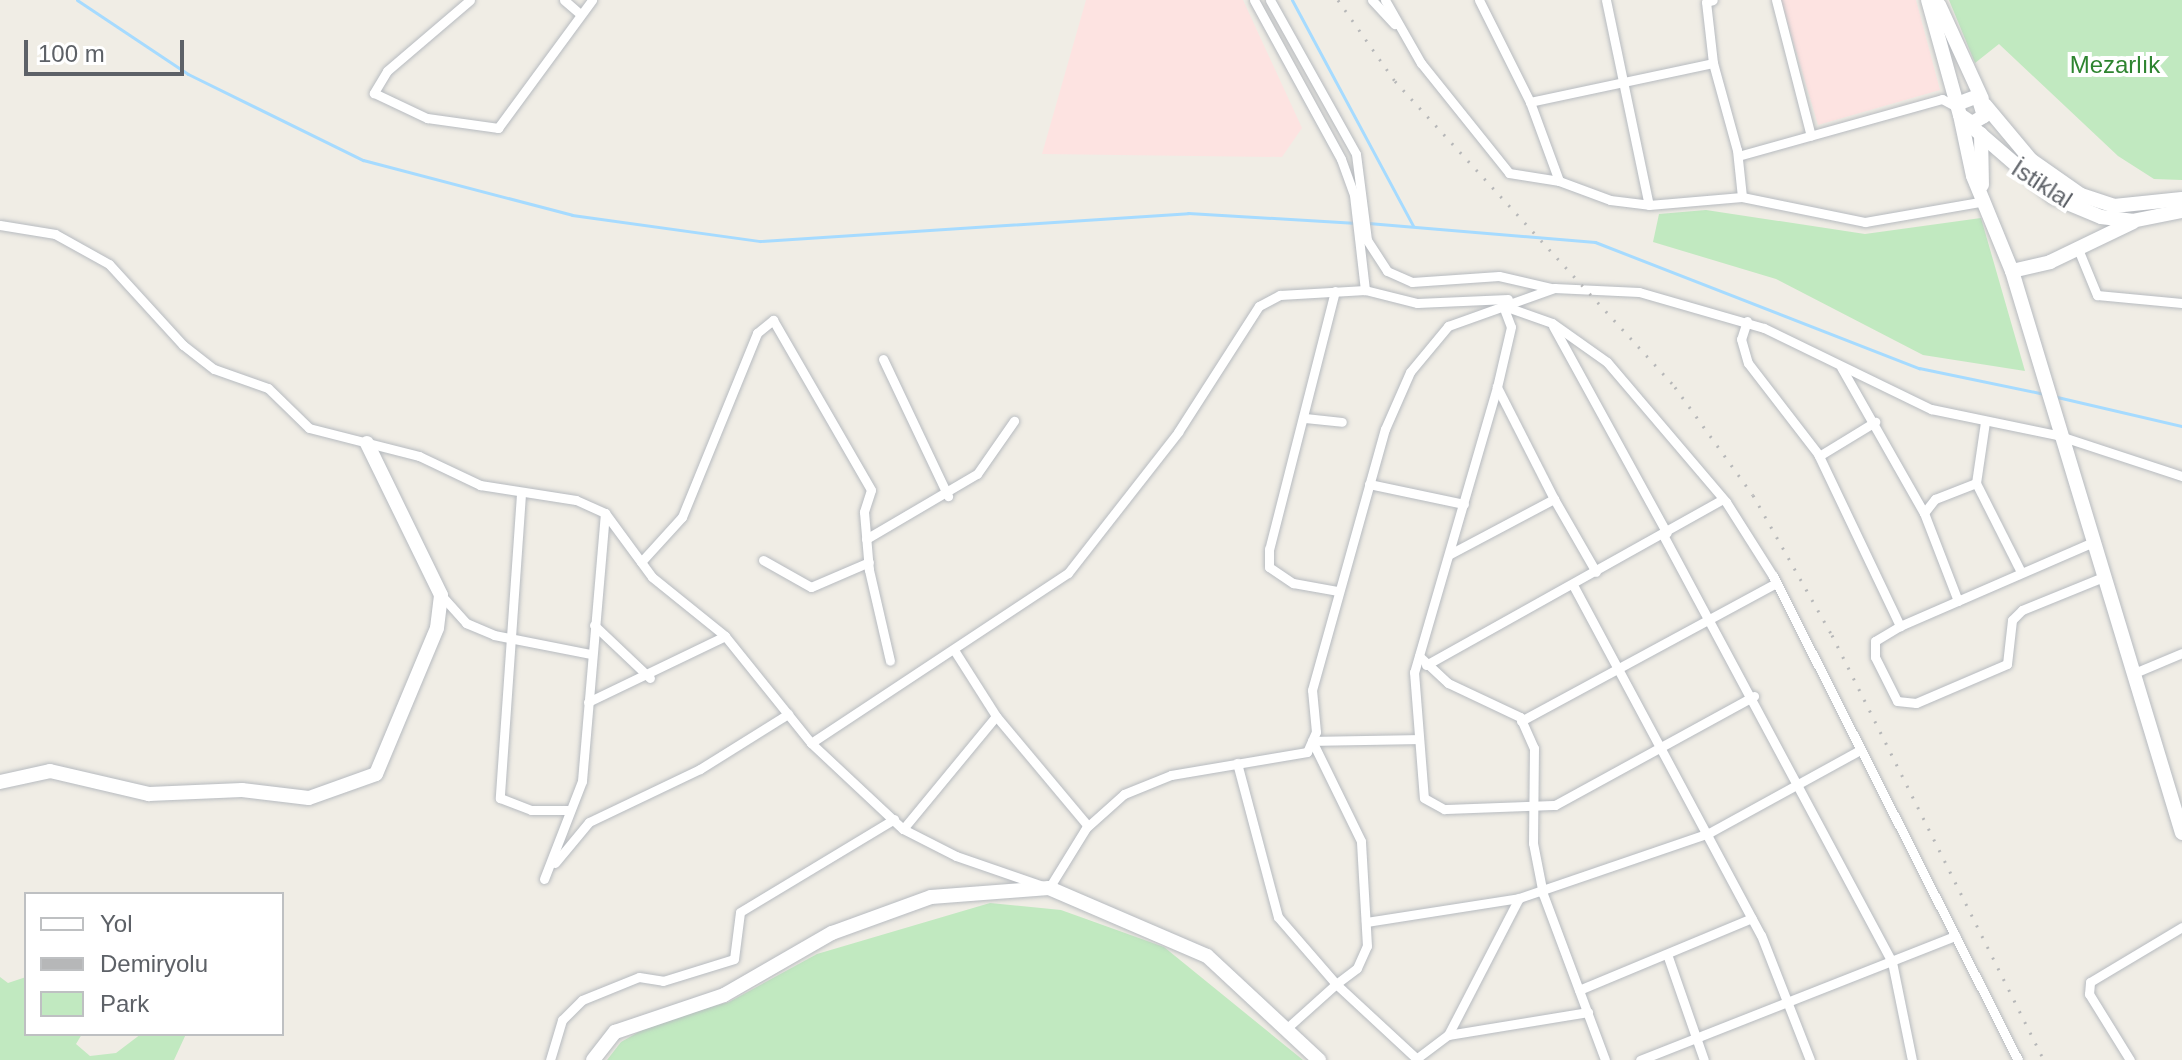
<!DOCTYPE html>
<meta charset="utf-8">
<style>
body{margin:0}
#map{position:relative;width:2182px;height:1060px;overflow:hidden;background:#f0ede5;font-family:Arial,sans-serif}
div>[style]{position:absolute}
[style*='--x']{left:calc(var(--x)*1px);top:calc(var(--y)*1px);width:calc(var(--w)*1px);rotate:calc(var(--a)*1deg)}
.medical>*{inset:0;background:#fde3e1}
.green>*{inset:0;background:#c1e9c0}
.stream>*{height:3px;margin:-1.5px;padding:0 1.5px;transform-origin:1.5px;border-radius:1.5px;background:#a6dbff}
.roads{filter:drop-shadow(0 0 2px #b7bbc0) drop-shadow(0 0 2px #b7bbc0)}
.street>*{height:9px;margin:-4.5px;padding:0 4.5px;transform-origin:4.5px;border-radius:4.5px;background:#fff}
.secondary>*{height:14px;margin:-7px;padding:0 7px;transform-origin:7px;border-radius:7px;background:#fff}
.rail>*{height:3px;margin-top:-1.5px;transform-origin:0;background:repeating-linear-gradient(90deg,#b6b7b8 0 2px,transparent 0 12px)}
span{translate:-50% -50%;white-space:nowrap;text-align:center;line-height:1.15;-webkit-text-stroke:8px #fff;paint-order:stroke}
.park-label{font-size:24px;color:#2e8430}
.street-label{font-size:24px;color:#5d6167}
.legend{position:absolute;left:24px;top:892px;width:260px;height:144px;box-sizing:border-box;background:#fff;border:2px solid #bec0c2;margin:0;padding:10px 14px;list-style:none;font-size:24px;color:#5d6167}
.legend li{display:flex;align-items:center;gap:16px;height:40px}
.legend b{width:40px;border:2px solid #bec0c2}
.scale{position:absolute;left:24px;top:40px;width:160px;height:36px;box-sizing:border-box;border:4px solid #5d6167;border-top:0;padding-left:10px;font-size:24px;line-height:28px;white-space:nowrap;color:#5d6167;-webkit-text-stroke:6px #fff;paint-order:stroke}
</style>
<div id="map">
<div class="medical">
<div style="clip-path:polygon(1086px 0,1243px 0,1302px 128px,1282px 157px,1042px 154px)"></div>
<div style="clip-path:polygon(1781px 0,1916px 0,1940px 90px,1818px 125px)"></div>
</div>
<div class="green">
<div style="clip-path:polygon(1949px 0,2182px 0,2182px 180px,2154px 179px,2118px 156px,1999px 44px,1975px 63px)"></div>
<div style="clip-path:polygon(1706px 210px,1865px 234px,1981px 218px,2025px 371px,1923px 355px,1776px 279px,1653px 242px,1659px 214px)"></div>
<div style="clip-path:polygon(990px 903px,1061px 910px,1164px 947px,1303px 1060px,607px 1060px,621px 1042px,658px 1021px,729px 1002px,817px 954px)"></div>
<div style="clip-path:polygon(0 977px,8px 983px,26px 977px,26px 1034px,82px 1034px,76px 1044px,90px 1056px,116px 1053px,141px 1034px,186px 1034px,174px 1060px,0 1060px)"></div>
</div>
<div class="stream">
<div style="--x:77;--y:0;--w:133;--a:33.7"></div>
<div style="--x:188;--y:74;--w:195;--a:26.2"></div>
<div style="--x:363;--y:160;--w:216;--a:14.7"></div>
<div style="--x:572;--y:215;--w:190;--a:7.9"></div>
<div style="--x:760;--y:241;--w:429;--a:-3.7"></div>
<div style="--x:1188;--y:213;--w:169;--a:3.4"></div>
<div style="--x:1292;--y:0;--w:256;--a:61.8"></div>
<div style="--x:1368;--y:223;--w:228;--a:4.8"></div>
<div style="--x:1595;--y:242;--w:348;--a:21.3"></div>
<div style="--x:1919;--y:368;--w:129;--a:11.7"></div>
<div style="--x:2057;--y:397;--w:128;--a:13.1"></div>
</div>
<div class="roads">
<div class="street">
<div style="--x:470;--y:0;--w:109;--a:139.5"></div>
<div style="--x:387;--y:71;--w:26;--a:121"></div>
<div style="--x:374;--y:93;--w:59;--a:25.3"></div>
<div style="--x:427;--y:118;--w:72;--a:8"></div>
<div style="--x:498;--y:128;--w:159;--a:-53.7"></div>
<div style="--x:564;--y:0;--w:20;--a:41"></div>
<div style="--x:1254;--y:0;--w:181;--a:61.3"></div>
<div style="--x:1341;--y:159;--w:38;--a:70"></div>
<div style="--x:1354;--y:195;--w:96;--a:83.4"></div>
<div style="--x:1365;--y:290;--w:54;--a:14"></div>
<div style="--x:1417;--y:303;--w:91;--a:-2.5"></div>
<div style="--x:1270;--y:0;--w:176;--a:60.8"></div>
<div style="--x:1356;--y:154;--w:87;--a:82.7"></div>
<div style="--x:1367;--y:240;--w:37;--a:57"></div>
<div style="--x:1387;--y:271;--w:27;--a:24"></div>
<div style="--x:1412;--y:282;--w:87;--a:-3.9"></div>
<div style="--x:1499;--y:276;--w:53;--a:13"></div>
<div style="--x:1372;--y:0;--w:33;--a:47"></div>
<div style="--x:1385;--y:0;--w:73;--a:60.3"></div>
<div style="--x:1421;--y:63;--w:141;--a:51.3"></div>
<div style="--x:1509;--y:173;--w:51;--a:9.1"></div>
<div style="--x:1479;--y:0;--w:114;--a:63.4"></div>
<div style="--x:1530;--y:102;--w:84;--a:69.8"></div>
<div style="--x:1559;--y:181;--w:54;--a:20.4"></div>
<div style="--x:1610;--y:200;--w:39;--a:7"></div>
<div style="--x:1649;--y:205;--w:93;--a:-4.9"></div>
<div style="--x:1742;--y:197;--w:126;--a:11.5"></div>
<div style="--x:1865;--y:222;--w:122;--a:-9.9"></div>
<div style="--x:1606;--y:0;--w:209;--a:78.2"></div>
<div style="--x:1776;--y:0;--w:140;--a:75.6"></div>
<div style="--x:1713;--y:63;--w:90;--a:74.6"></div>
<div style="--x:1737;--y:150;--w:47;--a:83.9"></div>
<div style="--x:1530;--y:102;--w:187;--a:-12"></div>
<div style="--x:1713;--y:63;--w:61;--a:-96.5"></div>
<div style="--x:1706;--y:2;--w:7;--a:-16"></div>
<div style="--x:1738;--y:156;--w:212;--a:-15.6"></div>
<div style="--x:1942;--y:99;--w:19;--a:28"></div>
<div style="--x:0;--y:225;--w:56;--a:9.3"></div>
<div style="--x:55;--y:234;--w:62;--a:29.1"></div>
<div style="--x:109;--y:264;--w:110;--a:47.6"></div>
<div style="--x:183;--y:345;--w:39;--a:38"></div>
<div style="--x:214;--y:369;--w:57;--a:19.4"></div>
<div style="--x:268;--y:388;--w:57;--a:44.3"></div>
<div style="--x:309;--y:428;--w:114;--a:14.3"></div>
<div style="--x:419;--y:456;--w:68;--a:25.4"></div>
<div style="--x:480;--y:485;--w:97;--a:8.9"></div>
<div style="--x:576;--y:500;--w:32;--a:24"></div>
<div style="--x:605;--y:513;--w:79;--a:53.7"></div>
<div style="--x:652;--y:577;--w:94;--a:38.9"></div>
<div style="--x:725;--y:636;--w:137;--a:51.2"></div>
<div style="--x:811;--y:743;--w:126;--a:43.1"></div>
<div style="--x:903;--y:829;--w:59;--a:27"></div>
<div style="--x:956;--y:856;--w:98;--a:19"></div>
<div style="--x:1049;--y:888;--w:70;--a:-58.3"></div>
<div style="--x:1086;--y:828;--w:51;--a:-41.8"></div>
<div style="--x:1124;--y:794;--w:51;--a:-22"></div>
<div style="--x:1171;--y:775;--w:138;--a:-9.6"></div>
<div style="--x:1307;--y:752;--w:22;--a:-66"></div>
<div style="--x:1316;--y:732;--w:42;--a:-95.4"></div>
<div style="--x:1312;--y:690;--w:271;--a:-74.4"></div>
<div style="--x:1385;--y:429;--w:62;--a:-66.3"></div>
<div style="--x:1410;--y:372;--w:60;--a:-50.4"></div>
<div style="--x:1448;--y:326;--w:113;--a:-19.7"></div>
<div style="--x:1554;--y:288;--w:85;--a:2.7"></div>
<div style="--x:1639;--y:292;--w:130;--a:16.1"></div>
<div style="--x:1764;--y:328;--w:186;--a:25.9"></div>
<div style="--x:1931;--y:409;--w:129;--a:11.7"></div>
<div style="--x:2057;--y:435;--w:132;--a:18.2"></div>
<div style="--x:2078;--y:249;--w:50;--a:67.6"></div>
<div style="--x:2097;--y:295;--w:85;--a:5.4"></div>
<div style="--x:1335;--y:291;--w:266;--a:104.3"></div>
<div style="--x:1269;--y:549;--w:18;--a:90"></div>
<div style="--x:1269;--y:567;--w:29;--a:34"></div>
<div style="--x:1293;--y:583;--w:46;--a:10.1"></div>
<div style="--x:1503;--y:306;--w:22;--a:69"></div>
<div style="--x:1511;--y:327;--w:62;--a:103.1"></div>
<div style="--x:1497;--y:387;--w:297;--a:106.2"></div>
<div style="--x:1414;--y:672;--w:126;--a:85.5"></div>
<div style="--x:1424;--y:798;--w:23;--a:29"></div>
<div style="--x:1444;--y:809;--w:111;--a:-2.1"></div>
<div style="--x:1555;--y:805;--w:227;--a:-28.7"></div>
<div style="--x:1504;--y:306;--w:51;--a:19.5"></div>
<div style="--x:1552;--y:323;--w:67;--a:35.3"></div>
<div style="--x:1607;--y:362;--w:184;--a:49.6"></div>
<div style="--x:1726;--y:502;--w:88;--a:57.6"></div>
<div style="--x:1773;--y:576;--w:542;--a:63.15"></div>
<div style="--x:1747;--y:321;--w:19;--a:108"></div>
<div style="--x:1741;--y:339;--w:25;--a:74"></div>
<div style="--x:1748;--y:363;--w:115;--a:52.4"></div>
<div style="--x:1818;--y:454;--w:191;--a:64.5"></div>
<div style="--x:1553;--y:326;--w:236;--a:61.2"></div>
<div style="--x:883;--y:359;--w:152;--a:64.6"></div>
<div style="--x:1841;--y:367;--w:168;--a:60.4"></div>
<div style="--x:1305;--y:418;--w:37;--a:6"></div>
<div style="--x:1819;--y:456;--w:66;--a:-31.3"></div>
<div style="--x:1976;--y:483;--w:100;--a:63.2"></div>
<div style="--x:1369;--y:484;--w:97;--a:11.9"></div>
<div style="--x:521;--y:494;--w:305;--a:94"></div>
<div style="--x:500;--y:798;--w:33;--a:21"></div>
<div style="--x:531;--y:810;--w:39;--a:0"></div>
<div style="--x:1554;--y:499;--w:84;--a:60.1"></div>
<div style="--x:1663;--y:535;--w:485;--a:61.8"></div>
<div style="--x:1892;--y:962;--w:100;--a:78.5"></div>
<div style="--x:866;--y:539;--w:129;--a:-30.4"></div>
<div style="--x:977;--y:474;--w:65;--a:-55.1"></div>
<div style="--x:2091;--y:543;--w:208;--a:156.5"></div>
<div style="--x:1900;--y:626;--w:29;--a:149"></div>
<div style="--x:1875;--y:641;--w:16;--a:90"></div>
<div style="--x:1875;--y:657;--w:49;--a:63.4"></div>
<div style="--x:1897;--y:701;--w:19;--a:6"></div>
<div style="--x:1916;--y:703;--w:99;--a:-23.2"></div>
<div style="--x:2007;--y:664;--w:44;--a:-83.5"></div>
<div style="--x:2012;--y:620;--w:14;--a:-45"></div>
<div style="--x:2022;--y:610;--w:85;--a:-22.1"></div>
<div style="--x:1450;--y:554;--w:118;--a:-27.9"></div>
<div style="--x:1554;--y:499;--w:126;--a:-117"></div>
<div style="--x:763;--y:560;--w:55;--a:29.4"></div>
<div style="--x:811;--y:587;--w:63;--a:-23.3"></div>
<div style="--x:641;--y:562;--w:61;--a:-47.7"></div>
<div style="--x:682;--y:517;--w:199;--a:-67.8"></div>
<div style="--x:757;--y:333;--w:21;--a:-39"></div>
<div style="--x:773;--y:320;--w:196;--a:60"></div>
<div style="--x:871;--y:490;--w:23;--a:108"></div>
<div style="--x:864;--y:512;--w:58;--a:85.1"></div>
<div style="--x:869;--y:570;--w:93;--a:77"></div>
<div style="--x:1573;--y:585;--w:397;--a:61.8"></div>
<div style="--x:1761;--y:935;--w:134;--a:68.6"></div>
<div style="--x:441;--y:595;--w:38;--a:48"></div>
<div style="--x:466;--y:623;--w:30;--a:23"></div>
<div style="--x:494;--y:635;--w:99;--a:11.1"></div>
<div style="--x:1958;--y:601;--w:94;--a:-111.1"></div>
<div style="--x:1924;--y:513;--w:18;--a:-52"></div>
<div style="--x:1935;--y:499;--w:44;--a:-21.3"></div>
<div style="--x:1976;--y:483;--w:62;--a:-81.6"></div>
<div style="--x:594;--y:625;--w:77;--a:43.4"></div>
<div style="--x:954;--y:650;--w:78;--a:57.5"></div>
<div style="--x:996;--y:716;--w:143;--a:50.1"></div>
<div style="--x:1419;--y:656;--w:40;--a:43"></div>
<div style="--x:1448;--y:683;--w:80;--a:25.3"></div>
<div style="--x:1520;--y:717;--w:34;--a:66"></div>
<div style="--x:1534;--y:748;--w:95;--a:90.6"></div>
<div style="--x:1533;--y:843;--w:52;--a:78.9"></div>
<div style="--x:1543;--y:894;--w:177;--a:69.5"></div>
<div style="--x:1426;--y:665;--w:340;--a:-29.2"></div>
<div style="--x:2132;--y:674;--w:54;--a:-22.8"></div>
<div style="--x:588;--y:702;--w:152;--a:-25.7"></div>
<div style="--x:1521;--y:721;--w:290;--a:-28.4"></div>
<div style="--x:811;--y:743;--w:308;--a:-33.5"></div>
<div style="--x:1068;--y:573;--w:179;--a:-52"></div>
<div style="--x:1178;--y:432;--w:150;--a:-57.3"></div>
<div style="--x:1259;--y:306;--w:24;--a:-28"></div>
<div style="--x:1280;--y:295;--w:85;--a:-3.4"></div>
<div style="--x:1237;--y:763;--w:159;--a:75.1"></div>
<div style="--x:1278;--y:917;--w:89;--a:49.1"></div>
<div style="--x:1336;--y:984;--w:26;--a:-37"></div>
<div style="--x:1357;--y:968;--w:24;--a:-66"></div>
<div style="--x:1367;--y:946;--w:105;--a:-93.3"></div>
<div style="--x:1361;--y:841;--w:111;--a:-116.1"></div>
<div style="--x:1312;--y:741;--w:106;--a:-1.1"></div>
<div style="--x:903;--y:829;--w:146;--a:-50.5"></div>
<div style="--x:555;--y:863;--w:53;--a:-50.3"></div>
<div style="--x:589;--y:822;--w:123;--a:-25.5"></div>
<div style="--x:700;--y:769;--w:104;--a:-32"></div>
<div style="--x:544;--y:879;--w:105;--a:-68.8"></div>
<div style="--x:582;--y:781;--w:269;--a:-85.1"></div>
<div style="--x:1366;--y:922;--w:155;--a:-8.9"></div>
<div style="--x:1667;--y:954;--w:112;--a:70.8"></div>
<div style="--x:1579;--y:990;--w:187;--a:-22.6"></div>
<div style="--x:1287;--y:1028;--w:66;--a:-41.9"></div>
<div style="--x:1336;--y:984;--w:112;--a:42.8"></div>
<div style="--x:1448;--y:1035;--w:142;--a:-9.3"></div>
<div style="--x:1416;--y:1059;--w:40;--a:-37"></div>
<div style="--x:1448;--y:1035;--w:154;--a:-62.6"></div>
<div style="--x:1519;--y:898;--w:201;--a:-18.9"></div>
<div style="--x:1709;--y:833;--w:172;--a:-28.8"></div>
<div style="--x:550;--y:1060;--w:42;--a:-73.3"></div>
<div style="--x:562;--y:1020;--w:28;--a:-45"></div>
<div style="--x:582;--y:1000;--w:61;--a:-22"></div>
<div style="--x:639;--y:977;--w:24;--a:9"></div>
<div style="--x:663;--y:981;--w:74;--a:-17.2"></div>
<div style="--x:734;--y:959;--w:47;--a:-82.7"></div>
<div style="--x:740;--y:912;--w:180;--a:-31.1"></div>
<div style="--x:1640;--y:1060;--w:339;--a:-21.5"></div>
<div style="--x:2130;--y:1060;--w:78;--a:-121.8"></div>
<div style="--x:2089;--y:994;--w:12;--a:-85"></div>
<div style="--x:2090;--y:982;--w:107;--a:-30.9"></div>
</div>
<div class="secondary">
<div style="--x:1928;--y:0;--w:119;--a:74.5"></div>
<div style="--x:1960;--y:115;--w:14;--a:34"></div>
<div style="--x:1972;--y:123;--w:14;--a:-30"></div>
<div style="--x:1984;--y:116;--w:21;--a:-107"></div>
<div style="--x:1978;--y:96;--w:19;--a:159"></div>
<div style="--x:1939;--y:5;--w:103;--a:65.4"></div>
<div style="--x:1985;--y:105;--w:72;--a:50.1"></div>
<div style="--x:2031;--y:160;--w:61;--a:35"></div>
<div style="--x:2081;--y:195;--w:35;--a:18"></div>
<div style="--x:2114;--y:206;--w:68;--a:-5.9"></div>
<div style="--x:1960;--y:115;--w:62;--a:78"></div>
<div style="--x:1973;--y:176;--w:103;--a:67.7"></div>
<div style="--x:2012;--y:271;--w:587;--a:73.17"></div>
<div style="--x:1963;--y:119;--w:119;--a:40.9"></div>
<div style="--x:2053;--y:197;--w:52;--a:22.6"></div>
<div style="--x:2101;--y:217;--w:31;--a:7"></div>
<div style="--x:2132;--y:221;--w:51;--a:-11.3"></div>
<div style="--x:1981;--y:134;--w:51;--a:88.9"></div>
<div style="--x:2012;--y:271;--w:39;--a:-13"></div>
<div style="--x:2050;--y:262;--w:92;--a:-25.7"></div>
<div style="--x:0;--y:782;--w:51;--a:-12.4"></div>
<div style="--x:50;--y:771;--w:102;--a:13.1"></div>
<div style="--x:149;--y:794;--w:93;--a:-2.5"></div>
<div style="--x:242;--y:790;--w:67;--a:6.8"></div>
<div style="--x:309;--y:798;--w:71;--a:-19.7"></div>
<div style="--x:376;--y:774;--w:158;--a:-67.3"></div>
<div style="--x:437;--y:628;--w:33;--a:-83"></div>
<div style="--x:441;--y:595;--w:169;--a:-116"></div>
<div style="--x:593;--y:1060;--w:36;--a:-52"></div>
<div style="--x:615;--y:1032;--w:115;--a:-18.7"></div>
<div style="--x:724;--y:995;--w:125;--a:-29.9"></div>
<div style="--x:832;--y:933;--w:105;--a:-20"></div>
<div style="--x:931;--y:897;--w:118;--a:-4.4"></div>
<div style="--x:1049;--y:888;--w:172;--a:23.3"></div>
<div style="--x:1207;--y:956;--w:153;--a:42.9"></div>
</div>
</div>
<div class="rail">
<div style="--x:1338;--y:0;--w:99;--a:54.9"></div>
<div style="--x:1395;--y:81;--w:415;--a:47.5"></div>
<div style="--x:1675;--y:387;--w:133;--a:54.2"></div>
<div style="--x:1753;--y:495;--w:161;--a:60.6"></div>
<div style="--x:1832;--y:635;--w:475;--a:63.5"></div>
</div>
<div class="park-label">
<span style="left:2115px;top:65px">Mezarlık</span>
</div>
<div class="street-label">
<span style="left:2042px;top:184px;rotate:33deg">İstiklal</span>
</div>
<ul class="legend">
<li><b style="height:10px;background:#fff"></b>Yol</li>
<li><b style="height:10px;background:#b6b7b8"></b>Demiryolu</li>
<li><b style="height:22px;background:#c1e9c0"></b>Park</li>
</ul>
<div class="scale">100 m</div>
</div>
